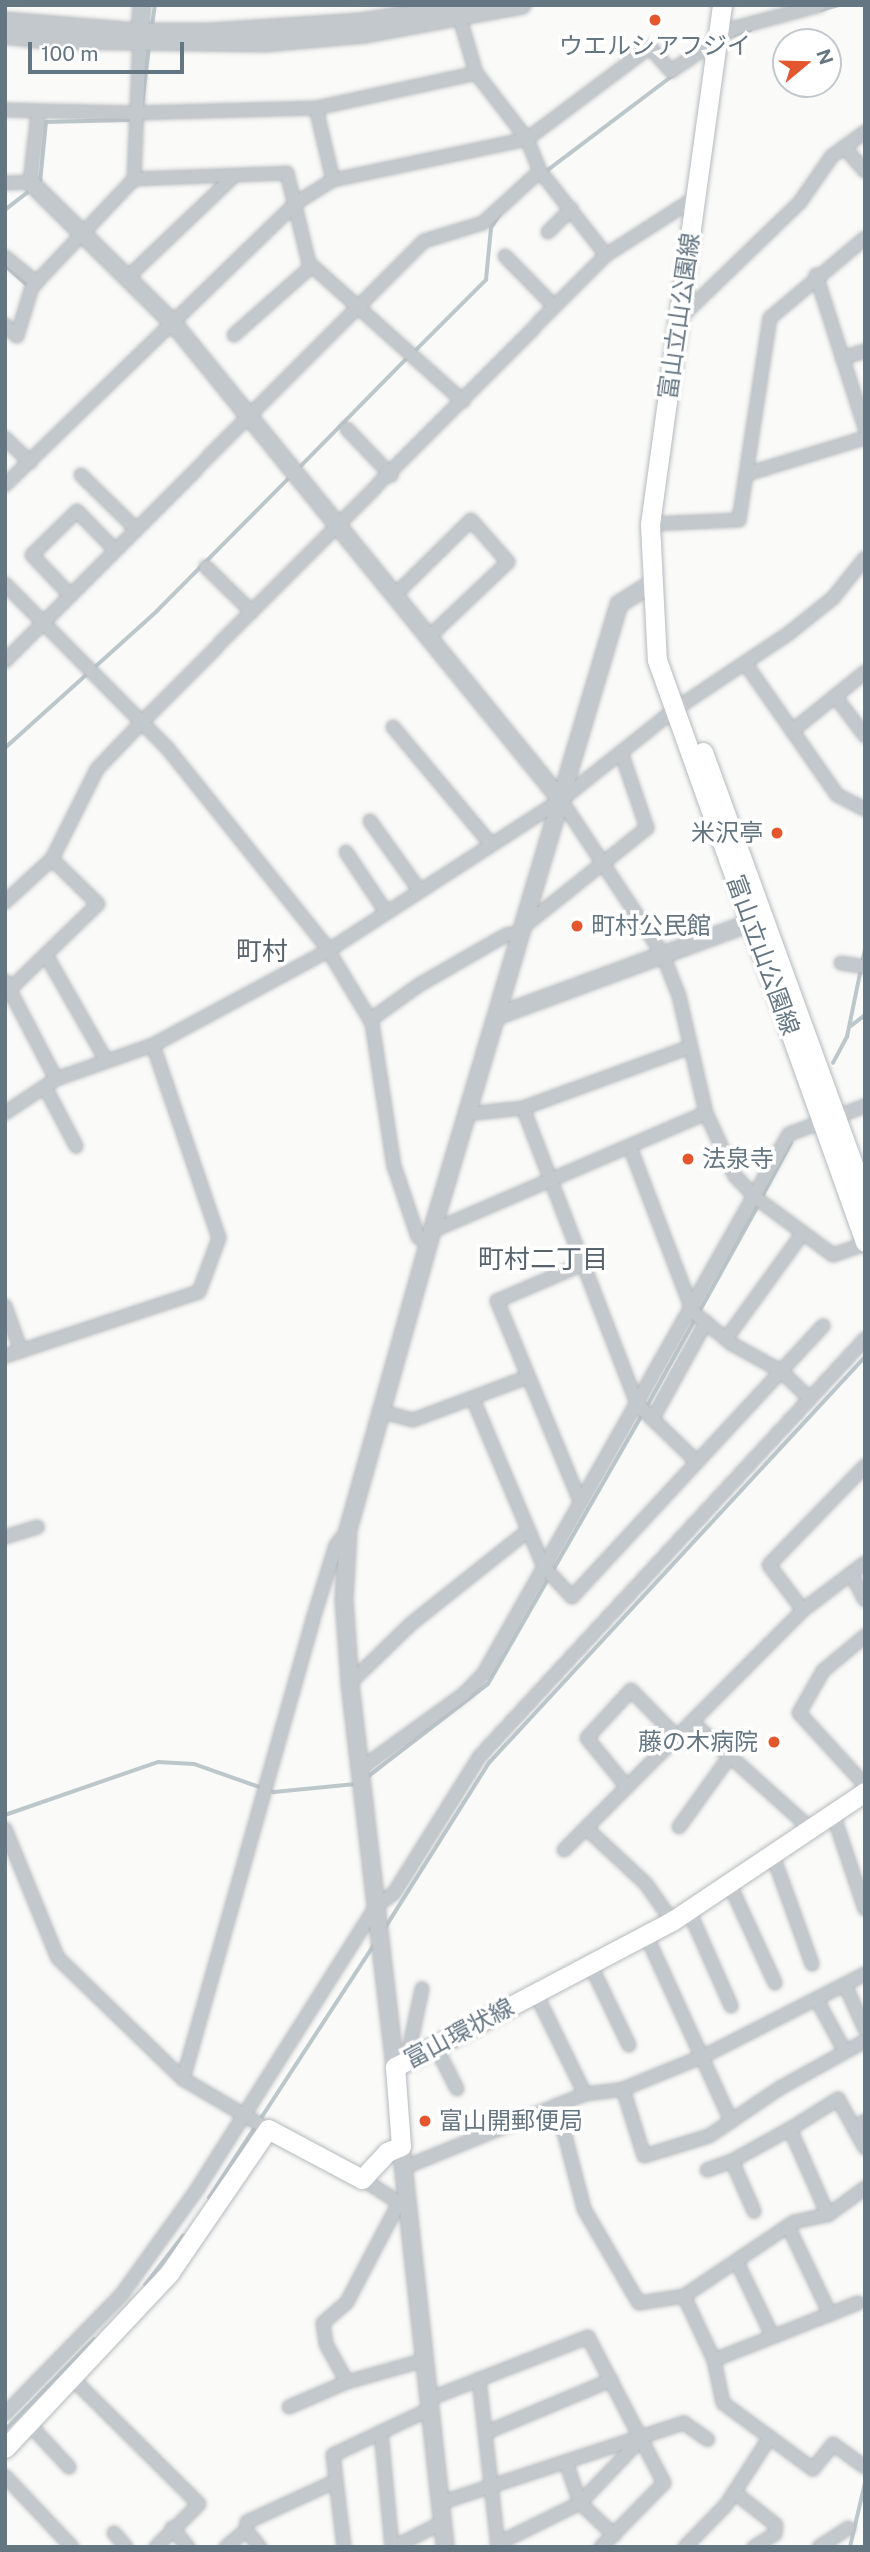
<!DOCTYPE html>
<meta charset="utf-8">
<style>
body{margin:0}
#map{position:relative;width:870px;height:2552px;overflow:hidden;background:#fafaf8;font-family:"Public Sans","Noto Sans JP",sans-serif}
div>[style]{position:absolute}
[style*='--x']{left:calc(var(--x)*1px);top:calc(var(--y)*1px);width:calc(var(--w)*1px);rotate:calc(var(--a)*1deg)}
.stream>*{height:3.5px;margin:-1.75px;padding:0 1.75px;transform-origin:1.75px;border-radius:1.75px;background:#bbc7cb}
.roads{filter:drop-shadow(0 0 2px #b5babe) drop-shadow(0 0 2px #b5babe)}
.minor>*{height:12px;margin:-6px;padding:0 6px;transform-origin:6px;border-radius:6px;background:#c3c8cc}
.tertiary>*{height:16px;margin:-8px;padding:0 8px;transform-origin:8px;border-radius:8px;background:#c3c8cc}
.primary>*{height:19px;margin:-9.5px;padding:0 9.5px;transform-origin:9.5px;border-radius:9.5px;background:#fff}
.dots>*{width:19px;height:19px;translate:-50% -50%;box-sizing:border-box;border:4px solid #fff;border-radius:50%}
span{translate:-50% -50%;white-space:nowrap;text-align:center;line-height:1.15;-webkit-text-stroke:7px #fff;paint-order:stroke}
.poi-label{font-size:24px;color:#657683}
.right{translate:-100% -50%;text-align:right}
.left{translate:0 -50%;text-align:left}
.street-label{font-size:24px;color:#657683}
.neighbourhood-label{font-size:26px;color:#57646e}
.frame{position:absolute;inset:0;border:7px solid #657683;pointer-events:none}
.north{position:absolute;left:772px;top:28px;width:70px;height:70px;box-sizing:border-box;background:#fff;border:2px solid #c1c8cd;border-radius:50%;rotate:71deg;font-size:19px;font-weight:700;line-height:28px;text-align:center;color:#657683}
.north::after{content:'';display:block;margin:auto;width:24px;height:32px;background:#e4572e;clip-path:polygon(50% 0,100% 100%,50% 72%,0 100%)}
.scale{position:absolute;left:28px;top:42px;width:156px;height:32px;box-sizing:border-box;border:4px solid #657683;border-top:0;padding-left:9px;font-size:21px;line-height:24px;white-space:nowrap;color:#657683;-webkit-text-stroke:5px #fff;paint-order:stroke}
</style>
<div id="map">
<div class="stream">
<div style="--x:821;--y:10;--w:20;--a:-15"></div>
<div style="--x:152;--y:26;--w:21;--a:-82"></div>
<div style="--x:734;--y:35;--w:17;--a:-17"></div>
<div style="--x:142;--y:105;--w:58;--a:-83.1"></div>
<div style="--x:544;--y:173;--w:164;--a:-37.1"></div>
<div style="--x:40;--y:183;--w:61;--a:-84.4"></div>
<div style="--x:46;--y:122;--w:82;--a:-1.4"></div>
<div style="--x:128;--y:120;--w:6;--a:-45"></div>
<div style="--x:5;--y:210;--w:33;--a:-38"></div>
<div style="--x:5;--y:265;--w:30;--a:42"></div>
<div style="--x:414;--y:352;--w:102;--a:-45"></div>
<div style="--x:486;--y:280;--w:52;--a:-84.5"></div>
<div style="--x:491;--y:228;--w:17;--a:-57"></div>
<div style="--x:298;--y:469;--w:157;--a:-45.5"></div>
<div style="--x:5;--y:748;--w:205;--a:-42"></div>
<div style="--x:157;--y:611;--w:189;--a:-45.2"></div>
<div style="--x:851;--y:1026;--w:18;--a:-38"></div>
<div style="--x:833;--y:1063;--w:30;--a:-62"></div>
<div style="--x:847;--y:1037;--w:90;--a:-78.4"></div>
<div style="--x:762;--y:1197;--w:61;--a:-61.8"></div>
<div style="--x:646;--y:1408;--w:233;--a:-61"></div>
<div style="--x:365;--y:1779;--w:155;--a:-37.7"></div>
<div style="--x:488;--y:1684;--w:310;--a:-60.2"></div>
<div style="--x:5;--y:1815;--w:162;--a:-19.1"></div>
<div style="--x:158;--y:1762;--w:36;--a:3"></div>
<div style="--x:194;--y:1764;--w:85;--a:19.3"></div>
<div style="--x:274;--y:1792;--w:82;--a:-5.6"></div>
<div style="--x:385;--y:1928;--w:195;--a:-57.8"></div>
<div style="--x:489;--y:1763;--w:553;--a:-47.2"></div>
<div style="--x:209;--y:2198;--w:304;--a:-56.9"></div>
<div style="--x:145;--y:2285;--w:62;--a:-52.2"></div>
<div style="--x:5;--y:2430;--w:127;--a:-45.6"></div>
<div style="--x:850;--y:2547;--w:66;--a:-76.8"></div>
</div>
<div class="roads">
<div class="minor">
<div style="--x:458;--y:12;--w:64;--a:73.6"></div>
<div style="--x:476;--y:73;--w:83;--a:52.3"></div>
<div style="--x:527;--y:139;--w:35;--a:68"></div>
<div style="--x:540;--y:171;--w:107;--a:51.8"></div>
<div style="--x:316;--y:108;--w:74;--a:76.7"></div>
<div style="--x:5;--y:110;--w:130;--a:1.3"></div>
<div style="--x:135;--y:113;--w:181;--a:-1.6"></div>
<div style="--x:316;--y:108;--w:164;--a:-12.3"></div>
<div style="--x:844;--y:147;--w:32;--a:49"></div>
<div style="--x:134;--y:179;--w:153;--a:-2.2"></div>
<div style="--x:287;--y:173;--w:93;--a:76.3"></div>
<div style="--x:309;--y:263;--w:207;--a:41.9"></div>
<div style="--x:5;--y:183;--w:25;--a:-2"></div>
<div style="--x:30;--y:182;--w:69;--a:-83.4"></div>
<div style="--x:548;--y:232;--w:33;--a:-45"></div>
<div style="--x:505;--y:256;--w:70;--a:45.6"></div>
<div style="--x:5;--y:257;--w:41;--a:39.1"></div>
<div style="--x:816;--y:275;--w:161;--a:72.2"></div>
<div style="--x:128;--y:277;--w:145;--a:-43.6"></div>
<div style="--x:679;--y:319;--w:168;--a:-44"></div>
<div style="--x:800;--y:202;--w:56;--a:-55.2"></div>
<div style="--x:832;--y:156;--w:41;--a:-36"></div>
<div style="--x:5;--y:325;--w:16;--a:43"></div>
<div style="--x:17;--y:336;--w:51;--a:-73"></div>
<div style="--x:32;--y:287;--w:149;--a:-46.6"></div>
<div style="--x:134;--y:179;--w:146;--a:-87.6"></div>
<div style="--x:234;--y:335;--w:104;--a:-41.5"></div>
<div style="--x:842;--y:358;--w:24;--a:-17"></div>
<div style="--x:347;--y:429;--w:64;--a:46.3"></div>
<div style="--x:5;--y:438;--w:35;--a:44"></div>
<div style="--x:747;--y:474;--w:123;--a:-17"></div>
<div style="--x:81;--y:475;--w:77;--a:44.5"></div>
<div style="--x:5;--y:485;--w:405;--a:-44.1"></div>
<div style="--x:296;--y:203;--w:44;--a:-31.9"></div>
<div style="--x:333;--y:180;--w:198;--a:-11.9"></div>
<div style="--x:527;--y:139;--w:154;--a:-36.8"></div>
<div style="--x:650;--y:47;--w:32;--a:49"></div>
<div style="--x:671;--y:71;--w:77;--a:-33.9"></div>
<div style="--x:735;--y:28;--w:88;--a:-15.1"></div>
<div style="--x:650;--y:524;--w:89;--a:-2.6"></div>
<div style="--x:739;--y:520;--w:204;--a:-81.3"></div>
<div style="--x:770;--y:318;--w:124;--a:-40.1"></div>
<div style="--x:206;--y:567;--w:64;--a:44.4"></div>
<div style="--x:5;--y:584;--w:232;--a:45.3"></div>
<div style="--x:168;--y:749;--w:251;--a:51.3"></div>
<div style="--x:325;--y:945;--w:91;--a:58.9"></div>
<div style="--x:372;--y:1023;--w:145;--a:81.3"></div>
<div style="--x:394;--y:1166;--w:75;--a:71.3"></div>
<div style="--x:418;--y:1237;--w:12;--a:35"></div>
<div style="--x:396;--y:594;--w:105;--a:-44.6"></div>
<div style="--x:471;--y:520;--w:56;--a:48.6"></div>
<div style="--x:508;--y:562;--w:108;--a:136.5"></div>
<div style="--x:70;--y:595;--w:55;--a:-133.5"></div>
<div style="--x:32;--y:555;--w:63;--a:-44.4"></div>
<div style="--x:77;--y:511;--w:54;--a:45.7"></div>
<div style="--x:5;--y:661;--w:593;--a:-45.07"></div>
<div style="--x:424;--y:241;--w:62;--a:-17"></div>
<div style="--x:483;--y:223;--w:77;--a:-42.4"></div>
<div style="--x:745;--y:663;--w:161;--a:55.1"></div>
<div style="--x:837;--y:795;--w:31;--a:27"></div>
<div style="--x:835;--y:696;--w:50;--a:53.1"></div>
<div style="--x:393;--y:727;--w:153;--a:50.1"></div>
<div style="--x:792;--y:731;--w:94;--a:-38.9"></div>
<div style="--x:561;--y:800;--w:183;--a:56.6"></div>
<div style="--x:662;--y:953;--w:46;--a:68.4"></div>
<div style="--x:679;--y:996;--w:120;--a:77"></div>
<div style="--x:706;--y:1113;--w:69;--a:65.3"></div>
<div style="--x:735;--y:1176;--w:30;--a:46"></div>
<div style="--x:756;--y:1198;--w:96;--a:36.5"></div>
<div style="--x:833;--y:1255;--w:34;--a:-19"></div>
<div style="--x:370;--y:821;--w:86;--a:54.5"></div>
<div style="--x:346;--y:852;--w:72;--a:56.3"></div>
<div style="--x:5;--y:902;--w:64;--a:-42.5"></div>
<div style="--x:52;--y:859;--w:101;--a:-63.4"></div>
<div style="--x:97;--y:769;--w:65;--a:-46.2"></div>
<div style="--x:142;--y:722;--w:658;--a:-45.18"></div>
<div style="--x:606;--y:255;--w:106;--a:-32.6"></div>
<div style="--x:523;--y:927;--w:159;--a:-38.6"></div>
<div style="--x:647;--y:828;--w:80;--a:-108.9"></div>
<div style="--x:46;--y:955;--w:121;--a:60.3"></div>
<div style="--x:841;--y:963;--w:24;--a:9"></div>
<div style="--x:5;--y:981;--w:110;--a:62.5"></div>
<div style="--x:5;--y:994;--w:129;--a:-44.1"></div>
<div style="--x:98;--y:904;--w:64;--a:-135.6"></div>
<div style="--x:370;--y:1020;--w:60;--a:-35.5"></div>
<div style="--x:419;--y:985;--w:92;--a:-29.9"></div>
<div style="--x:499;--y:939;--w:11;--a:-27"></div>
<div style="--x:509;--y:934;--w:11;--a:5"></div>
<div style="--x:45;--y:1087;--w:67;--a:62.3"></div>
<div style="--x:523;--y:1108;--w:317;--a:68.9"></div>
<div style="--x:637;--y:1404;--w:83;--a:44"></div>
<div style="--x:5;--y:1113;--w:61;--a:-33.7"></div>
<div style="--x:56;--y:1079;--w:103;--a:-19.3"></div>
<div style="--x:153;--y:1045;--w:196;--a:-28.3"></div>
<div style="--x:326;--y:952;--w:280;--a:-32.9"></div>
<div style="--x:561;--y:800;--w:144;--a:-38.5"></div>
<div style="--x:674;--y:710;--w:137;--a:-33.7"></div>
<div style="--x:788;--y:634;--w:58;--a:-38.7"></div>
<div style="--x:833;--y:598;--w:51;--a:-51.3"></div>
<div style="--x:467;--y:1114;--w:56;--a:-6.1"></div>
<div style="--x:523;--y:1108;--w:178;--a:-20.1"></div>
<div style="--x:432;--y:1231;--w:298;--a:-23.3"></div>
<div style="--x:5;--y:1306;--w:48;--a:70.4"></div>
<div style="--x:726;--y:1339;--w:130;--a:-54.1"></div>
<div style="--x:5;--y:1356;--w:204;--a:-18.3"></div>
<div style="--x:199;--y:1292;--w:58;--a:-69.7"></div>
<div style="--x:219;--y:1238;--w:204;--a:-108.9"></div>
<div style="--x:809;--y:1398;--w:39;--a:-136"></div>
<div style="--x:781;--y:1371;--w:62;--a:-47"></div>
<div style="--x:473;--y:1399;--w:182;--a:67.1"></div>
<div style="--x:544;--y:1567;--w:41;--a:47"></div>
<div style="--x:572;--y:1597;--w:308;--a:-47.2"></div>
<div style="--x:781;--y:1371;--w:56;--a:-151.1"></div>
<div style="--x:732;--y:1344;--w:50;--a:-140.6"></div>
<div style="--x:693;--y:1312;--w:177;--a:-110.9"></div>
<div style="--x:379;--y:1411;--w:35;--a:15"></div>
<div style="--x:413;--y:1420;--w:123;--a:-20.5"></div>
<div style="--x:653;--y:1418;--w:110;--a:-61.1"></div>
<div style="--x:580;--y:1501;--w:217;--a:-112.5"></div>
<div style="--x:497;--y:1301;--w:94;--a:-23.3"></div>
<div style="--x:5;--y:1537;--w:34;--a:-17"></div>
<div style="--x:851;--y:1573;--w:30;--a:63"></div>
<div style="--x:803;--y:1610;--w:56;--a:-127.1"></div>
<div style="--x:769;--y:1565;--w:138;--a:-45.9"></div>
<div style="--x:865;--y:1636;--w:55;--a:140.2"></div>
<div style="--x:823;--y:1671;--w:48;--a:119.7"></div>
<div style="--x:799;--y:1713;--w:98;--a:47.5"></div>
<div style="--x:350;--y:1683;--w:86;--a:-44.1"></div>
<div style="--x:412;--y:1623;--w:149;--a:-38.5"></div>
<div style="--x:692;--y:1722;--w:160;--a:42"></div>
<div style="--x:360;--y:1769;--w:128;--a:-35.8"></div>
<div style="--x:464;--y:1694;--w:29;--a:-46"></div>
<div style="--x:484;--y:1673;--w:619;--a:-60.5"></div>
<div style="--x:789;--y:1134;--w:81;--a:-20.2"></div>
<div style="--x:627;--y:1787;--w:63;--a:-129.2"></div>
<div style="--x:587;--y:1738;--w:65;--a:-47.5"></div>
<div style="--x:631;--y:1690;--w:66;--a:45.6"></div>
<div style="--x:833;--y:1814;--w:100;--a:71.4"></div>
<div style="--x:679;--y:1827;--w:87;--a:-54.3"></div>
<div style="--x:586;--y:1828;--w:82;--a:43"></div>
<div style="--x:646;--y:1884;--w:45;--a:54.9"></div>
<div style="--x:5;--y:1829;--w:139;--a:67.7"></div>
<div style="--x:58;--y:1958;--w:174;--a:44.1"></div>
<div style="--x:183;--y:2079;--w:99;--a:30.5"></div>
<div style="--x:564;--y:1850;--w:339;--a:-45.1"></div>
<div style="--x:803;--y:1610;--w:78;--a:-37.2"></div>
<div style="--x:773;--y:1856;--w:115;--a:70.1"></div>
<div style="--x:730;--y:1885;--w:108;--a:65.3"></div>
<div style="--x:689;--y:1911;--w:104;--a:66.1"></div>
<div style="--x:646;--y:1935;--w:205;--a:65.4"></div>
<div style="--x:590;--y:1964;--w:90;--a:64.3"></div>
<div style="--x:845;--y:1985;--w:48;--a:65.6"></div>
<div style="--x:535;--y:1992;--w:114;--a:63.9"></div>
<div style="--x:817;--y:2000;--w:57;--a:61.6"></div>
<div style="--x:435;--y:2045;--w:49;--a:63.4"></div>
<div style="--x:407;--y:2060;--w:73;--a:-78.1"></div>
<div style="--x:183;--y:2079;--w:478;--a:-74.2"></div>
<div style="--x:313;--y:1619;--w:77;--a:-72.7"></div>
<div style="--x:336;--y:1545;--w:19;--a:-51"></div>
<div style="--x:623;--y:2089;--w:70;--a:72.6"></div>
<div style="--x:644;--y:2156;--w:68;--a:-17.1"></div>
<div style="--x:709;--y:2136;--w:86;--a:-34.1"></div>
<div style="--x:780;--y:2088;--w:97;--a:-28.9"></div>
<div style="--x:557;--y:2105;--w:107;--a:75.4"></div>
<div style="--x:584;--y:2209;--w:109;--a:59.7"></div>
<div style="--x:639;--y:2303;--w:46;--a:-8.8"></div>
<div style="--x:684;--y:2296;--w:133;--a:-33.9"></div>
<div style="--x:794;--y:2222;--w:35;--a:-12"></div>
<div style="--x:828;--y:2215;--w:94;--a:-113.8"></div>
<div style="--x:790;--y:2129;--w:57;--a:-32"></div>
<div style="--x:838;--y:2099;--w:33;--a:61"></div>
<div style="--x:865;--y:2121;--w:13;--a:148"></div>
<div style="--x:854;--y:2128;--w:23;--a:61"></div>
<div style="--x:732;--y:2161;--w:55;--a:66.3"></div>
<div style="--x:403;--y:2168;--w:196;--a:-22.1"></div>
<div style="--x:585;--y:2094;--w:38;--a:-7"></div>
<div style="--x:623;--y:2089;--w:87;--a:-22.2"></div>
<div style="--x:704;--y:2056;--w:181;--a:-27"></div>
<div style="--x:707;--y:2170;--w:27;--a:-20"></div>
<div style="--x:732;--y:2161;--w:66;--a:-28.9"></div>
<div style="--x:362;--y:2179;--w:52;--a:32.5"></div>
<div style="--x:828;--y:2215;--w:46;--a:-36.1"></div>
<div style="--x:788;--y:2226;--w:98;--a:64.5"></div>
<div style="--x:737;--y:2262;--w:83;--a:64.4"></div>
<div style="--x:684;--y:2296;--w:71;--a:64.9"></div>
<div style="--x:714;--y:2360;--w:44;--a:78.2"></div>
<div style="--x:723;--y:2403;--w:112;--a:36.3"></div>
<div style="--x:813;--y:2469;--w:32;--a:-51"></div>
<div style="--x:833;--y:2444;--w:39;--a:36"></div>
<div style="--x:714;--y:2360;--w:155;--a:-21.6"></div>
<div style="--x:72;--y:2378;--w:179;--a:44.8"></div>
<div style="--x:199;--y:2504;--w:61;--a:135"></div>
<div style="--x:479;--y:2379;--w:169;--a:83.5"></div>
<div style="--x:347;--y:2382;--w:43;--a:-118.9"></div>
<div style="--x:326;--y:2344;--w:21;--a:-98"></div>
<div style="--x:323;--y:2323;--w:32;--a:-41"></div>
<div style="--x:347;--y:2302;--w:112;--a:-62.3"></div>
<div style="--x:429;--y:2399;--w:171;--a:-21.3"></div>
<div style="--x:588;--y:2337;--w:165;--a:62.5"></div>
<div style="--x:664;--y:2483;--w:90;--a:134.5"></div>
<div style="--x:289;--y:2407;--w:63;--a:-23.3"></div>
<div style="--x:347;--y:2382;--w:81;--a:-15.8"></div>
<div style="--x:5;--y:2414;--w:168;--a:-45.7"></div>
<div style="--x:122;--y:2294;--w:127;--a:-54.3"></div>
<div style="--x:196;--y:2191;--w:337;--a:-57.7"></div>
<div style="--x:376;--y:1906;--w:22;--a:-36"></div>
<div style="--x:394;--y:1893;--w:162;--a:-57.9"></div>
<div style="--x:480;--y:1756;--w:568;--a:-47.28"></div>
<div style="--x:29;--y:2424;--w:59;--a:47.1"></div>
<div style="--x:381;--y:2432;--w:116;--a:84.5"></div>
<div style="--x:485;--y:2433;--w:137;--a:-22.8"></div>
<div style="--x:566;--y:2462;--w:43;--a:71.1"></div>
<div style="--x:580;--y:2503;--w:47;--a:43.3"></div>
<div style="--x:5;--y:2476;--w:98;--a:46.7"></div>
<div style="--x:734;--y:2492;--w:53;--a:38.2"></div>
<div style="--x:776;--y:2525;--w:9;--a:96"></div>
<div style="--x:775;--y:2534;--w:25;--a:148"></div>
<div style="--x:440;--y:2503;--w:257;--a:-18.2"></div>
<div style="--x:684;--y:2423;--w:29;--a:35"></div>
<div style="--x:172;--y:2528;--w:25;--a:50"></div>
<div style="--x:246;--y:2530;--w:22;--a:51"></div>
<div style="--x:114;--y:2533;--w:18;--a:49"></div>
<div style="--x:497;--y:2544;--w:93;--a:-26.3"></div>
<div style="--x:580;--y:2503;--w:88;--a:-46.4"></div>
<div style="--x:226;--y:2547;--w:26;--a:-40"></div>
<div style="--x:246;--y:2530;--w:8;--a:-83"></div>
<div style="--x:247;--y:2522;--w:98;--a:-24.7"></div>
<div style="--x:344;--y:2547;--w:93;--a:-96.8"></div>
<div style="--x:333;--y:2455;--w:107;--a:-25.4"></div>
<div style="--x:394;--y:2547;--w:55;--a:-27"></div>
<div style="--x:685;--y:2547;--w:59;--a:-45.7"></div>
<div style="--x:726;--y:2505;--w:81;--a:-57.1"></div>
<div style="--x:819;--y:2547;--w:35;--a:-33"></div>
</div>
<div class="tertiary">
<div style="--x:5;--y:21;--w:135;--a:4.7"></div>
<div style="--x:140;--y:32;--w:69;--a:0"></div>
<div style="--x:209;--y:32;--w:151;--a:-3.8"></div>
<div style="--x:360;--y:22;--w:111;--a:-8.8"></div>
<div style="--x:140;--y:32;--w:27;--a:-86"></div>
<div style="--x:5;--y:35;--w:39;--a:7"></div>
<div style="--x:44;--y:40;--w:221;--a:0.8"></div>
<div style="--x:265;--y:43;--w:101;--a:-5.1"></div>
<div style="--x:366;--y:34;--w:159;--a:-10.5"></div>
<div style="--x:30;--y:182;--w:201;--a:44.6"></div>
<div style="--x:173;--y:323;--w:615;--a:50.87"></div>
<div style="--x:497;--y:1016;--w:280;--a:-20.2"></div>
<div style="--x:395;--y:2067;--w:387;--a:-96.7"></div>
<div style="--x:350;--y:1683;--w:83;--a:-94.1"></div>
<div style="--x:344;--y:1600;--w:70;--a:-86.7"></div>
<div style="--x:348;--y:1530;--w:311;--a:-74.3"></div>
<div style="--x:432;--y:1231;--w:654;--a:-73.39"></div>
<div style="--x:619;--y:604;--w:36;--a:-32"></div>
<div style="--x:401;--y:2146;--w:403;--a:83.7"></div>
</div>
<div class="primary">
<div style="--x:722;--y:5;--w:524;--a:97.9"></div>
<div style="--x:650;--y:524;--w:136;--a:87.1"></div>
<div style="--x:657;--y:660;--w:618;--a:70.33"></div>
<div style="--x:703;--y:752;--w:474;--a:70"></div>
<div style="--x:5;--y:2448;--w:241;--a:-46.8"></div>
<div style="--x:170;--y:2272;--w:173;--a:-55.6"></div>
<div style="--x:268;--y:2129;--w:106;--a:28"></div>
<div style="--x:362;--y:2179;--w:37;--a:-47"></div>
<div style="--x:387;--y:2152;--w:15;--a:-23"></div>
<div style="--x:401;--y:2146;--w:79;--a:-94.3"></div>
<div style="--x:395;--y:2067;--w:313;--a:-27.8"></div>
<div style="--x:672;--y:1921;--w:232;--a:-33.8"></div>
</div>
</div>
<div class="dots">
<div style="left:655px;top:20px;background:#e4572e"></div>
<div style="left:777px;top:833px;background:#e4572e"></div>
<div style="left:577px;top:926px;background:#e4572e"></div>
<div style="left:688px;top:1159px;background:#e4572e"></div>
<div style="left:774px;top:1742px;background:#e4572e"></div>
<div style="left:425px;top:2121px;background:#e4572e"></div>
</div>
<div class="poi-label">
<span style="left:655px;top:46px">ウエルシアフジイ</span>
<span class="right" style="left:763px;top:833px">米沢亭</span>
<span class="left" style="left:591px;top:926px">町村公民館</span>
<span class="left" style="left:702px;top:1159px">法泉寺</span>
<span class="right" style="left:758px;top:1742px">藤の木病院</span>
<span class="left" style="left:439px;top:2121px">富山開郵便局</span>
</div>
<div class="street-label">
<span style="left:679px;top:316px;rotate:-82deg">富山立山公園線</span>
<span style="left:763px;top:955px;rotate:70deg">富山立山公園線</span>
<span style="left:459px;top:2033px;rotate:-28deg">富山環状線</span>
</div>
<div class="neighbourhood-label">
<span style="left:262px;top:951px">町村</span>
<span style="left:543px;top:1259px">町村二丁目</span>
</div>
<div class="frame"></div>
<div class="north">N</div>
<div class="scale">100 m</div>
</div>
